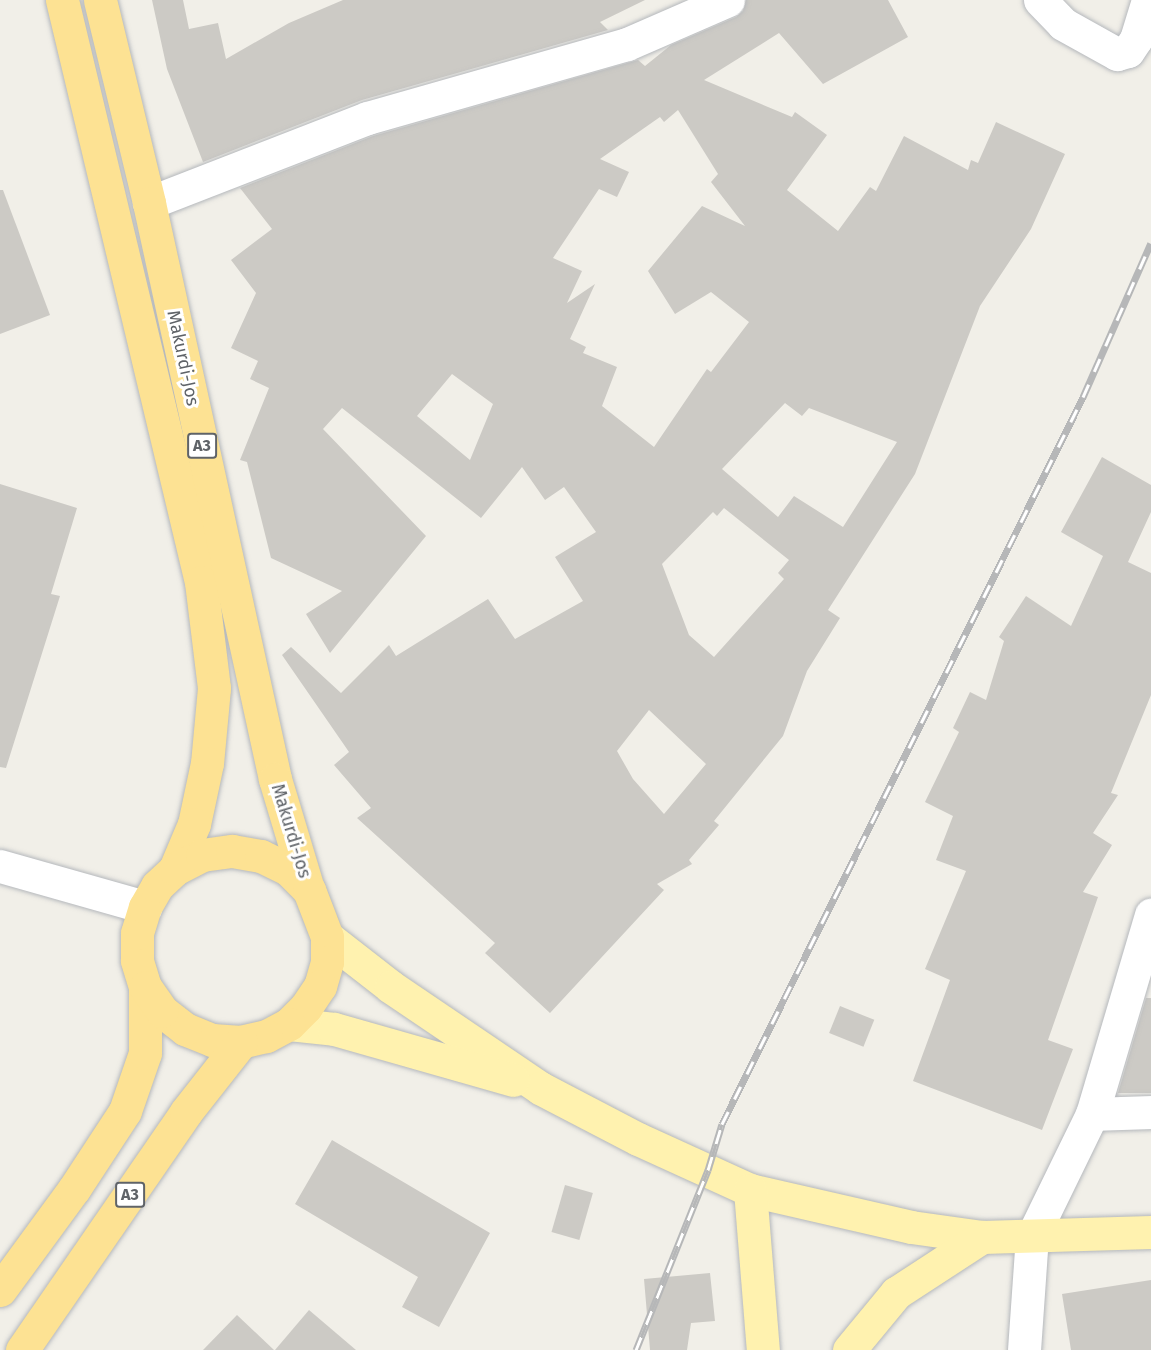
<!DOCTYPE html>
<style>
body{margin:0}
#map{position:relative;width:1151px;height:1350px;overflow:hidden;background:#f1efe8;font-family:"Fira Sans",sans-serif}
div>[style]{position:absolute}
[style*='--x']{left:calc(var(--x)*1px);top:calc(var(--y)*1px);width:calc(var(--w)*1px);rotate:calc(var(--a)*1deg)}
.building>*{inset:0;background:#cccac5;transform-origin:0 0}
.roads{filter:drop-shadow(0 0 2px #b5b8bc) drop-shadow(0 0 2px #b5b8bc)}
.minor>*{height:33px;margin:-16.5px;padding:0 16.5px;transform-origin:16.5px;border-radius:16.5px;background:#fff}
.major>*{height:33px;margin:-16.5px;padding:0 16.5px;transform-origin:16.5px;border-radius:16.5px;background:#fff2af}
.highway>*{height:33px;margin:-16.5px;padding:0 16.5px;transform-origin:16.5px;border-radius:16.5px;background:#fde293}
.rail>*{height:7px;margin-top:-3.5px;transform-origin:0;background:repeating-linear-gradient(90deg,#fff 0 14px,#b6b7b8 0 28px);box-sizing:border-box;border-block:2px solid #b6b7b8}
span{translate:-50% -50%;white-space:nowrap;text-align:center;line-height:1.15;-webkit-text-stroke:6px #fff;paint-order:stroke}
.shield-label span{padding:2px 4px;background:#fff;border:2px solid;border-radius:4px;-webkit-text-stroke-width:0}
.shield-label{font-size:16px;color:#5f6368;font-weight:700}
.street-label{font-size:18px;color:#5f6368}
</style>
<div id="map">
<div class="building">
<div style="clip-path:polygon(152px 0,183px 0,189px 29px,218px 23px,226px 59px,289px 23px,343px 0,645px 0,600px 22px,608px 30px,362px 100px,203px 162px,167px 69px)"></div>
<div style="clip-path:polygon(evenodd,746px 0,888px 0,908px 37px,823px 84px,779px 33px,704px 80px,792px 117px,795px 112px,827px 135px,787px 190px,838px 231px,870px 187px,876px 191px,904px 136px,968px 170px,971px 160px,978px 163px,996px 122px,1065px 154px,1031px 229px,980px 306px,915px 474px,828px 610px,840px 618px,807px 671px,783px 736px,714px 821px,719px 825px,689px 860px,692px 864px,657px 884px,664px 890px,550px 1013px,485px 953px,495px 943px,357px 818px,371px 808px,334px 765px,349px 752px,282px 655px,291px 647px,341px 693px,389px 645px,396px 656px,488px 599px,515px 639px,583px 601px,555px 557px,596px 532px,564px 487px,545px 500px,522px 467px,481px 518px,342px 408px,323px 429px,426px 536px,330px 653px,306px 614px,342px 591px,271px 558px,247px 462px,240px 460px,269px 388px,250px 379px,258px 361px,231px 348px,256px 293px,231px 260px,272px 229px,240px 188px,373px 136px,638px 60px,645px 66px,671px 45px,736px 17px,743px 11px,746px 0,678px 110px,718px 174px,711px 182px,745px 226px,702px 206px,648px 271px,675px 314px,711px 292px,749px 322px,711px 372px,707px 369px,654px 447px,602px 406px,617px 367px,583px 353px,586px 347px,570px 339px,595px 284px,567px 303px,582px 271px,553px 258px,599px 189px,617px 197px,629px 172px,600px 159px,660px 117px,664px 122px,678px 110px,746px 0,452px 374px,493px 404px,470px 460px,417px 416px,452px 374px,746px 0,785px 403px,802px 416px,809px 408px,897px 442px,843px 527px,794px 496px,778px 517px,722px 469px,785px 403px,746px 0,724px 508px,789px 560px,778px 573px,784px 579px,714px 657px,689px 635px,662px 564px,713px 512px,717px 516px,724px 508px,746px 0,649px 710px,706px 764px,664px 814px,633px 779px,617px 751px,649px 710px)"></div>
<div style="clip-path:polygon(0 190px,3px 190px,50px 315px,0 334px)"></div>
<div style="clip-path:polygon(1102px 457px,1151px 485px,1151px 512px,1128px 562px,1151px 573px,1151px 695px,1111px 793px,1118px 795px,1093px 833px,1112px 845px,1083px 892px,1098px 897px,1048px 1040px,1073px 1049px,1042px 1130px,913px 1081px,950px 980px,925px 969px,966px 871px,936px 860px,953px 816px,925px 802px,959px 732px,953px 728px,970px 692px,986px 700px,1004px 641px,999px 637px,1026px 596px,1071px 626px,1103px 556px,1061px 532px)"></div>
<div style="clip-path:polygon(0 484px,77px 508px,51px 594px,60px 596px,6px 768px,0 767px)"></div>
<div style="clip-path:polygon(1146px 998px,1151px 998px,1151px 1093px,1118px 1093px)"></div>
<div style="left:840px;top:1006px;width:37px;height:29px;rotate:22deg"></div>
<div style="clip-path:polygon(332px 1140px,490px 1233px,439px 1327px,402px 1307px,418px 1277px,295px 1204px)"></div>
<div style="left:565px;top:1185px;width:29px;height:49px;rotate:16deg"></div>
<div style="clip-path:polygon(710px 1273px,715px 1321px,691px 1323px,687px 1350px,650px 1350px,644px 1279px)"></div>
<div style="clip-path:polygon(1151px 1280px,1151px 1350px,1071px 1350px,1062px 1294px)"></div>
<div style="clip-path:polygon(309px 1310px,356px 1350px,275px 1350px)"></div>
<div style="clip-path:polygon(237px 1315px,274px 1350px,203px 1350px)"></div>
</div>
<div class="roads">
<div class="minor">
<div style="--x:1040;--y:0;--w:33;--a:46"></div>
<div style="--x:1063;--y:24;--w:62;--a:29.1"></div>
<div style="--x:1117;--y:54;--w:11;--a:-15"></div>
<div style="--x:1128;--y:51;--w:14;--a:-56"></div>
<div style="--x:1136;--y:39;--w:41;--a:-72.9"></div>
<div style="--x:149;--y:203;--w:234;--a:-21.3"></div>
<div style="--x:367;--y:118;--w:270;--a:-15.9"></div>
<div style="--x:627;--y:44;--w:110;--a:-23.5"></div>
<div style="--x:0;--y:866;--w:151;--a:15.8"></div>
<div style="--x:1092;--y:1114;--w:59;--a:-1.9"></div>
<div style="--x:1024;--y:1350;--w:113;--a:-86"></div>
<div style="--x:1032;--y:1237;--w:137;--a:-64"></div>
<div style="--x:1092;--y:1114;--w:208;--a:-73.5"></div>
</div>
<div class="major">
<div style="--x:327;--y:937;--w:81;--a:38"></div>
<div style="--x:391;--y:987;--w:180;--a:34.1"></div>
<div style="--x:540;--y:1088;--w:110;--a:27.5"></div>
<div style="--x:638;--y:1139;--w:123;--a:24.5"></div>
<div style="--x:750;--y:1190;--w:165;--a:12.9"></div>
<div style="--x:911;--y:1227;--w:72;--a:8"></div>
<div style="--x:982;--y:1237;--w:169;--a:-1.7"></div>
<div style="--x:289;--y:1024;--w:45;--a:6.3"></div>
<div style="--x:334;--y:1029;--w:186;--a:15.9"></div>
<div style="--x:750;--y:1190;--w:161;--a:85.4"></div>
<div style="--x:849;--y:1350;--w:74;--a:-50.5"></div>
<div style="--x:896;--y:1293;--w:103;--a:-33.1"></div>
</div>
<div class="highway">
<div style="--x:62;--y:0;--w:598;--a:76.57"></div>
<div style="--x:201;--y:582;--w:107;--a:83"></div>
<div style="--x:214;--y:688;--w:75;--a:95.3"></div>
<div style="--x:207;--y:763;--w:62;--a:102"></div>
<div style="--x:194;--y:824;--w:49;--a:112.9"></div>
<div style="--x:100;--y:0;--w:209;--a:76.4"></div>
<div style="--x:149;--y:203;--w:590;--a:77.66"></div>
<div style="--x:275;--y:779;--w:115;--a:73.3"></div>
<div style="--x:0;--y:1290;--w:125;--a:-53.8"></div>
<div style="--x:74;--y:1189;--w:93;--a:-56.8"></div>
<div style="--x:125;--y:1111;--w:61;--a:-71"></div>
<div style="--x:145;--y:1053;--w:66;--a:-90"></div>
<div style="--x:145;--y:987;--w:28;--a:-107"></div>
<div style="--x:137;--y:960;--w:27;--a:-90"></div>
<div style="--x:137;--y:933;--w:27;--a:-73"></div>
<div style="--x:145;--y:907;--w:24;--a:-60"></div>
<div style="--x:157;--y:886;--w:25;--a:-43"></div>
<div style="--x:175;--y:869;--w:30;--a:-27"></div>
<div style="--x:202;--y:855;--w:30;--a:-8"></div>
<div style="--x:232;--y:851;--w:29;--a:10"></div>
<div style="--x:261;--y:856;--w:30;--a:26"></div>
<div style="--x:288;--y:869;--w:30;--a:45"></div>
<div style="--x:309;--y:890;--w:50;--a:69"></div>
<div style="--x:327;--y:937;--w:25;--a:90"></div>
<div style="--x:327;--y:962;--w:25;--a:106"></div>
<div style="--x:320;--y:986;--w:25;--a:124"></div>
<div style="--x:306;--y:1007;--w:24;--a:135"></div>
<div style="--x:289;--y:1024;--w:26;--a:152"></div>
<div style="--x:266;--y:1036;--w:26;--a:167"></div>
<div style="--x:241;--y:1042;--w:29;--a:-176"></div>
<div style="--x:212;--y:1040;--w:29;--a:-158"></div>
<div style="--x:185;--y:1029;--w:29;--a:-142"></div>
<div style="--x:162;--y:1011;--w:29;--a:-125"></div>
<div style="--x:22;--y:1350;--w:289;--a:-55.4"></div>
<div style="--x:186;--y:1112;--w:89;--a:-51.8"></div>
</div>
</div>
<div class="rail">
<div style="--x:636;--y:1350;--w:194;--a:-68.2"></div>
<div style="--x:708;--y:1170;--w:48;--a:-73.1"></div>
<div style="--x:722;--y:1124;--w:812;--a:-63.59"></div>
<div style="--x:1083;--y:397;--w:168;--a:-66.2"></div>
</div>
<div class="shield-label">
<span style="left:202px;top:446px">A3</span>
<span style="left:130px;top:1195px">A3</span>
</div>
<div class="street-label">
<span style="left:183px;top:358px;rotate:78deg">Makurdi-Jos</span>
<span style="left:291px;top:831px;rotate:73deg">Makurdi-Jos</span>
</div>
</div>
